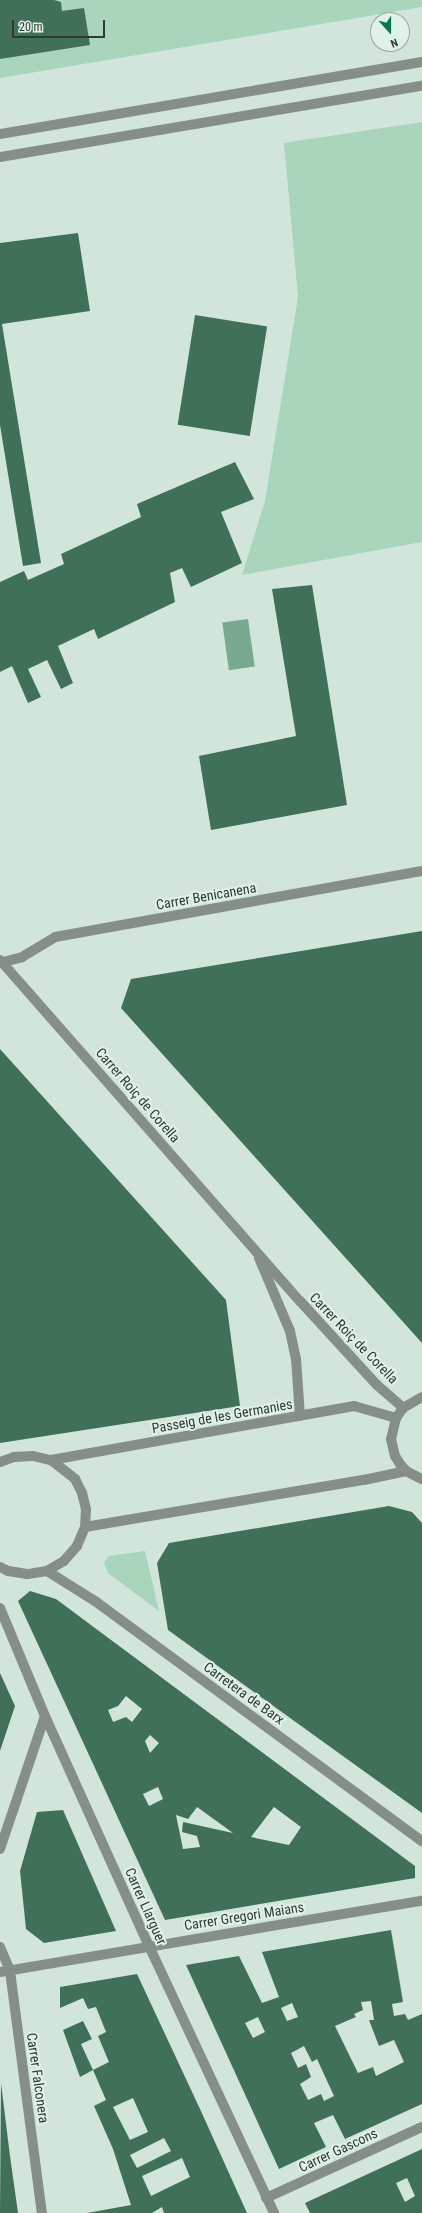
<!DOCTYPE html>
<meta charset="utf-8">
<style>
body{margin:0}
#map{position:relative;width:422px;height:2213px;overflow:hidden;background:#d2e5da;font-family:"Roboto Condensed",sans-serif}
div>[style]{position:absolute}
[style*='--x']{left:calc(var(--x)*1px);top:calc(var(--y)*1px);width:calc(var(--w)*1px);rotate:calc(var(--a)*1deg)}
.green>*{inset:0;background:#a9d5bc}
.water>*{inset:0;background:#79a98e;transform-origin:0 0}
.building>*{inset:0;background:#417058;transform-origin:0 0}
.minor>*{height:10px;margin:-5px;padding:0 5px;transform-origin:5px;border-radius:5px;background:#868e89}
span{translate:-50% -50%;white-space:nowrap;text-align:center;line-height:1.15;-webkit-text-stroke:4px #dff2e7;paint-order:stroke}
.street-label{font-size:14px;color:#323935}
.north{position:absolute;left:370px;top:12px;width:40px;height:40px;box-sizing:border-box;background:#dff2e7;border:1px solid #9aa8a0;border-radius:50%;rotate:159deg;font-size:11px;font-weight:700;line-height:16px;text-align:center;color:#323935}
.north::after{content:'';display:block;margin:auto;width:14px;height:18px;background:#0f754d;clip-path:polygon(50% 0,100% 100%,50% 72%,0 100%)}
.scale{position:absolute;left:12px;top:20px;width:93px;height:18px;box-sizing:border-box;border:2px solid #323935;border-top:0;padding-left:5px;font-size:12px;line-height:14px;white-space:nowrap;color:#323935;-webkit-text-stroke:3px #dff2e7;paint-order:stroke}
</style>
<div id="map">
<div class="green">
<div style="clip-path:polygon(0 0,422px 0,422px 7px,0 78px)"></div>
<div style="clip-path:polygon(422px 122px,422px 542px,242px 575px,265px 501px,298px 297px,284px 143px)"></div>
<div style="clip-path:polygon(145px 1551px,159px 1611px,108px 1573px,104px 1563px,108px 1556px)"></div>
</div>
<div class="water">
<div style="left:248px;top:619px;width:48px;height:26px;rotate:82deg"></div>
</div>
<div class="building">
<div style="clip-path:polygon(0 0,54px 0,61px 2px,62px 11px,84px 8px,90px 45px,0 59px)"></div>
<div style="clip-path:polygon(78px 233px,90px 311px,2px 324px,41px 563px,23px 566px,0 425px,0 243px)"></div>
<div style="left:195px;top:315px;width:73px;height:111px;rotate:9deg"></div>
<div style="clip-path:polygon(235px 462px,254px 499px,221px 512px,242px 563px,191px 587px,182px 568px,170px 573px,175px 602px,98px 639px,94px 629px,58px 646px,73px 683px,61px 689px,47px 660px,28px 669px,41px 697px,28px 703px,12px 666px,0 672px,0 582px,24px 571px,28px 580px,64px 564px,61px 554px,141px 517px,137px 504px)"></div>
<div style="clip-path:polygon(312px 585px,347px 805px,211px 830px,199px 756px,296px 736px,272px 589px)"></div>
<div style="clip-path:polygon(422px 931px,422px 1343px,121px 1008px,131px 979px)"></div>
<div style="clip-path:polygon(0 1049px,226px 1300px,240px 1406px,0 1443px)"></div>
<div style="clip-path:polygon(389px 1506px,412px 1512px,422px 1523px,422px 1813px,168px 1630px,157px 1563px,169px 1543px)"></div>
<div style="clip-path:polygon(evenodd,30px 1591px,56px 1599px,415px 1866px,415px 1878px,165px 1920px,18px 1601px,30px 1591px,126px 1696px,142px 1709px,132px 1722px,126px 1717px,113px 1722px,108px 1710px,118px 1706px,126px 1696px,30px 1591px,150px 1735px,159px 1743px,150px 1753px,145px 1741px,150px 1735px,30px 1591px,158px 1787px,163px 1799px,149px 1806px,143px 1794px,158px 1787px,30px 1591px,197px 1807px,233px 1833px,183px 1822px,182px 1832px,197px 1836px,200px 1847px,183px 1849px,176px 1815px,188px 1819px,197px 1807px,30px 1591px,274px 1807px,301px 1827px,289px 1845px,251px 1837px,274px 1807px)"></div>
<div style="clip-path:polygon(0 1673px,15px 1706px,0 1751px)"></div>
<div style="clip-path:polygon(63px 1810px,116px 1931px,44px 1943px,26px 1929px,20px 1871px,37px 1812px)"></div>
<div style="clip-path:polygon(evenodd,391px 1930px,403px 2002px,392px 2004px,394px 2016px,405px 2014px,408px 2020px,422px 2014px,422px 2104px,345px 2139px,333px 2115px,314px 2123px,326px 2147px,279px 2169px,186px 1965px,239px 1956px,262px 2003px,279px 1997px,262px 1952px,391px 1930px,371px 2001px,374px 2020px,369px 2020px,379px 2046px,394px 2040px,404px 2062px,376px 2076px,373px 2067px,358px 2073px,335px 2026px,356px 2017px,354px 2014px,363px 2010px,361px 2002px,371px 2001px,391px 1930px,292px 2003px,298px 2017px,287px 2021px,281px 2008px,292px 2003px,391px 1930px,258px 2017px,265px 2032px,253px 2038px,245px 2023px,258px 2017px,391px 1930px,304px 2046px,312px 2062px,317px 2059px,334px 2096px,324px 2101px,321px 2094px,308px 2100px,300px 2084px,311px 2077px,306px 2064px,298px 2068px,291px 2053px,304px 2046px)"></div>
<div style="clip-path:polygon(evenodd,137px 1974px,200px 2109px,247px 2213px,164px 2213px,162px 2207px,152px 2213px,87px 2213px,131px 2205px,113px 2149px,94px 2106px,106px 2100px,93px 2070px,109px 2062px,98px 2036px,106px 2032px,96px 2007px,88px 2009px,83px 1998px,60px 2008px,60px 1987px,137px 1974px,133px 2098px,148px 2132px,130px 2140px,113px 2107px,133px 2098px,137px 1974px,164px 2138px,171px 2151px,137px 2168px,130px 2155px,164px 2138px,137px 1974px,182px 2158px,190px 2177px,151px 2196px,142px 2176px,182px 2158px)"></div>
<div style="clip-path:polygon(83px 2021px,92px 2039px,81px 2044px,93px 2070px,80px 2077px,63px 2030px)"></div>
<div style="clip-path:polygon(1px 2083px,10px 2156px,18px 2213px,0 2213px)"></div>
<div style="clip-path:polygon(evenodd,422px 2149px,422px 2213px,310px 2213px,305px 2203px,422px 2149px,407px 2178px,415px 2196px,405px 2202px,396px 2183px,407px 2178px)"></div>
</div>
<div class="minor">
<div style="--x:0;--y:134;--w:428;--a:-9.7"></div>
<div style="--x:0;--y:157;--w:428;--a:-9.6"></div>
<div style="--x:0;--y:960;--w:454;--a:48.7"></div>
<div style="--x:300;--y:1301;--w:114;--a:47.5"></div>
<div style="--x:377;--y:1385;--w:35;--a:41"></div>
<div style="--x:0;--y:963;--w:23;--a:-15"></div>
<div style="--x:22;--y:957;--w:39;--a:-31"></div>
<div style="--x:55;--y:937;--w:373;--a:-10.2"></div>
<div style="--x:259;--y:1258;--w:79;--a:67"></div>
<div style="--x:290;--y:1331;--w:29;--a:78"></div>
<div style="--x:296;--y:1359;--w:57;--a:86"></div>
<div style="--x:422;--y:1397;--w:22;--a:150"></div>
<div style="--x:403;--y:1408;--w:12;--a:125"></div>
<div style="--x:396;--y:1418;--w:22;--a:103"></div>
<div style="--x:391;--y:1439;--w:17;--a:77"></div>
<div style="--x:395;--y:1456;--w:9;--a:58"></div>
<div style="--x:400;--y:1464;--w:9;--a:49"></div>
<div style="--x:406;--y:1471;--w:18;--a:27"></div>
<div style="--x:51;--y:1460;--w:308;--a:-10.1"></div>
<div style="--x:354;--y:1406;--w:44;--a:15.9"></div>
<div style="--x:0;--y:1462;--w:15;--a:-20"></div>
<div style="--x:14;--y:1457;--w:19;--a:-3"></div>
<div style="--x:33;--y:1456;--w:18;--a:13"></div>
<div style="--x:51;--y:1460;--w:31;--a:38"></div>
<div style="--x:75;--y:1479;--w:16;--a:63"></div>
<div style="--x:82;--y:1493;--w:16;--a:76"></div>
<div style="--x:86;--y:1509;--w:18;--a:93"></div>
<div style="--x:85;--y:1527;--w:21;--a:113"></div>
<div style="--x:77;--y:1546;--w:20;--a:131"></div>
<div style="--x:64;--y:1561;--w:20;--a:150"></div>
<div style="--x:47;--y:1571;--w:20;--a:171"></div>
<div style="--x:27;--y:1574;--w:19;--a:-171"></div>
<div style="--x:8;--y:1571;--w:9;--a:-153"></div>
<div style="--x:85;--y:1527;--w:283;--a:-9.6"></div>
<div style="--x:364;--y:1480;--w:43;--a:-12.1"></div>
<div style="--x:47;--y:1571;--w:57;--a:32"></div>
<div style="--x:95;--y:1601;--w:406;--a:36.3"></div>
<div style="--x:0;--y:1608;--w:117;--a:67.4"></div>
<div style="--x:45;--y:1716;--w:252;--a:65.7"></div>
<div style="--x:149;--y:1946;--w:295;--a:64.9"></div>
<div style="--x:0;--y:1849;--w:140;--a:-71.3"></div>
<div style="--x:0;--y:1947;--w:26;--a:67"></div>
<div style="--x:10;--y:1971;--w:244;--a:82.5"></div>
<div style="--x:0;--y:1972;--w:428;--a:-9.6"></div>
<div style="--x:266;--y:2198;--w:171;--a:-24.5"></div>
</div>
<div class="street-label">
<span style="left:206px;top:896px;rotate:-10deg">Carrer Benicanena</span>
<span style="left:138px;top:1095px;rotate:49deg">Carrer Roiç de Corella</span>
<span style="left:354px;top:1338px;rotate:46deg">Carrer Roiç de Corella</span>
<span style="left:222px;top:1416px;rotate:-10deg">Passeig de les Germanies</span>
<span style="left:244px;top:1693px;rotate:36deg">Carretera de Barx</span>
<span style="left:146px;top:1906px;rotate:66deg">Carrer Llarguer</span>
<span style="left:244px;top:1916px;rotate:-9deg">Carrer Gregori Maians</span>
<span style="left:38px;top:2078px;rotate:82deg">Carrer Falconera</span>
<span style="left:338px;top:2150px;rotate:-25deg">Carrer Gascons</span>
</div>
<div class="north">N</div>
<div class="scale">20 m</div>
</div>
